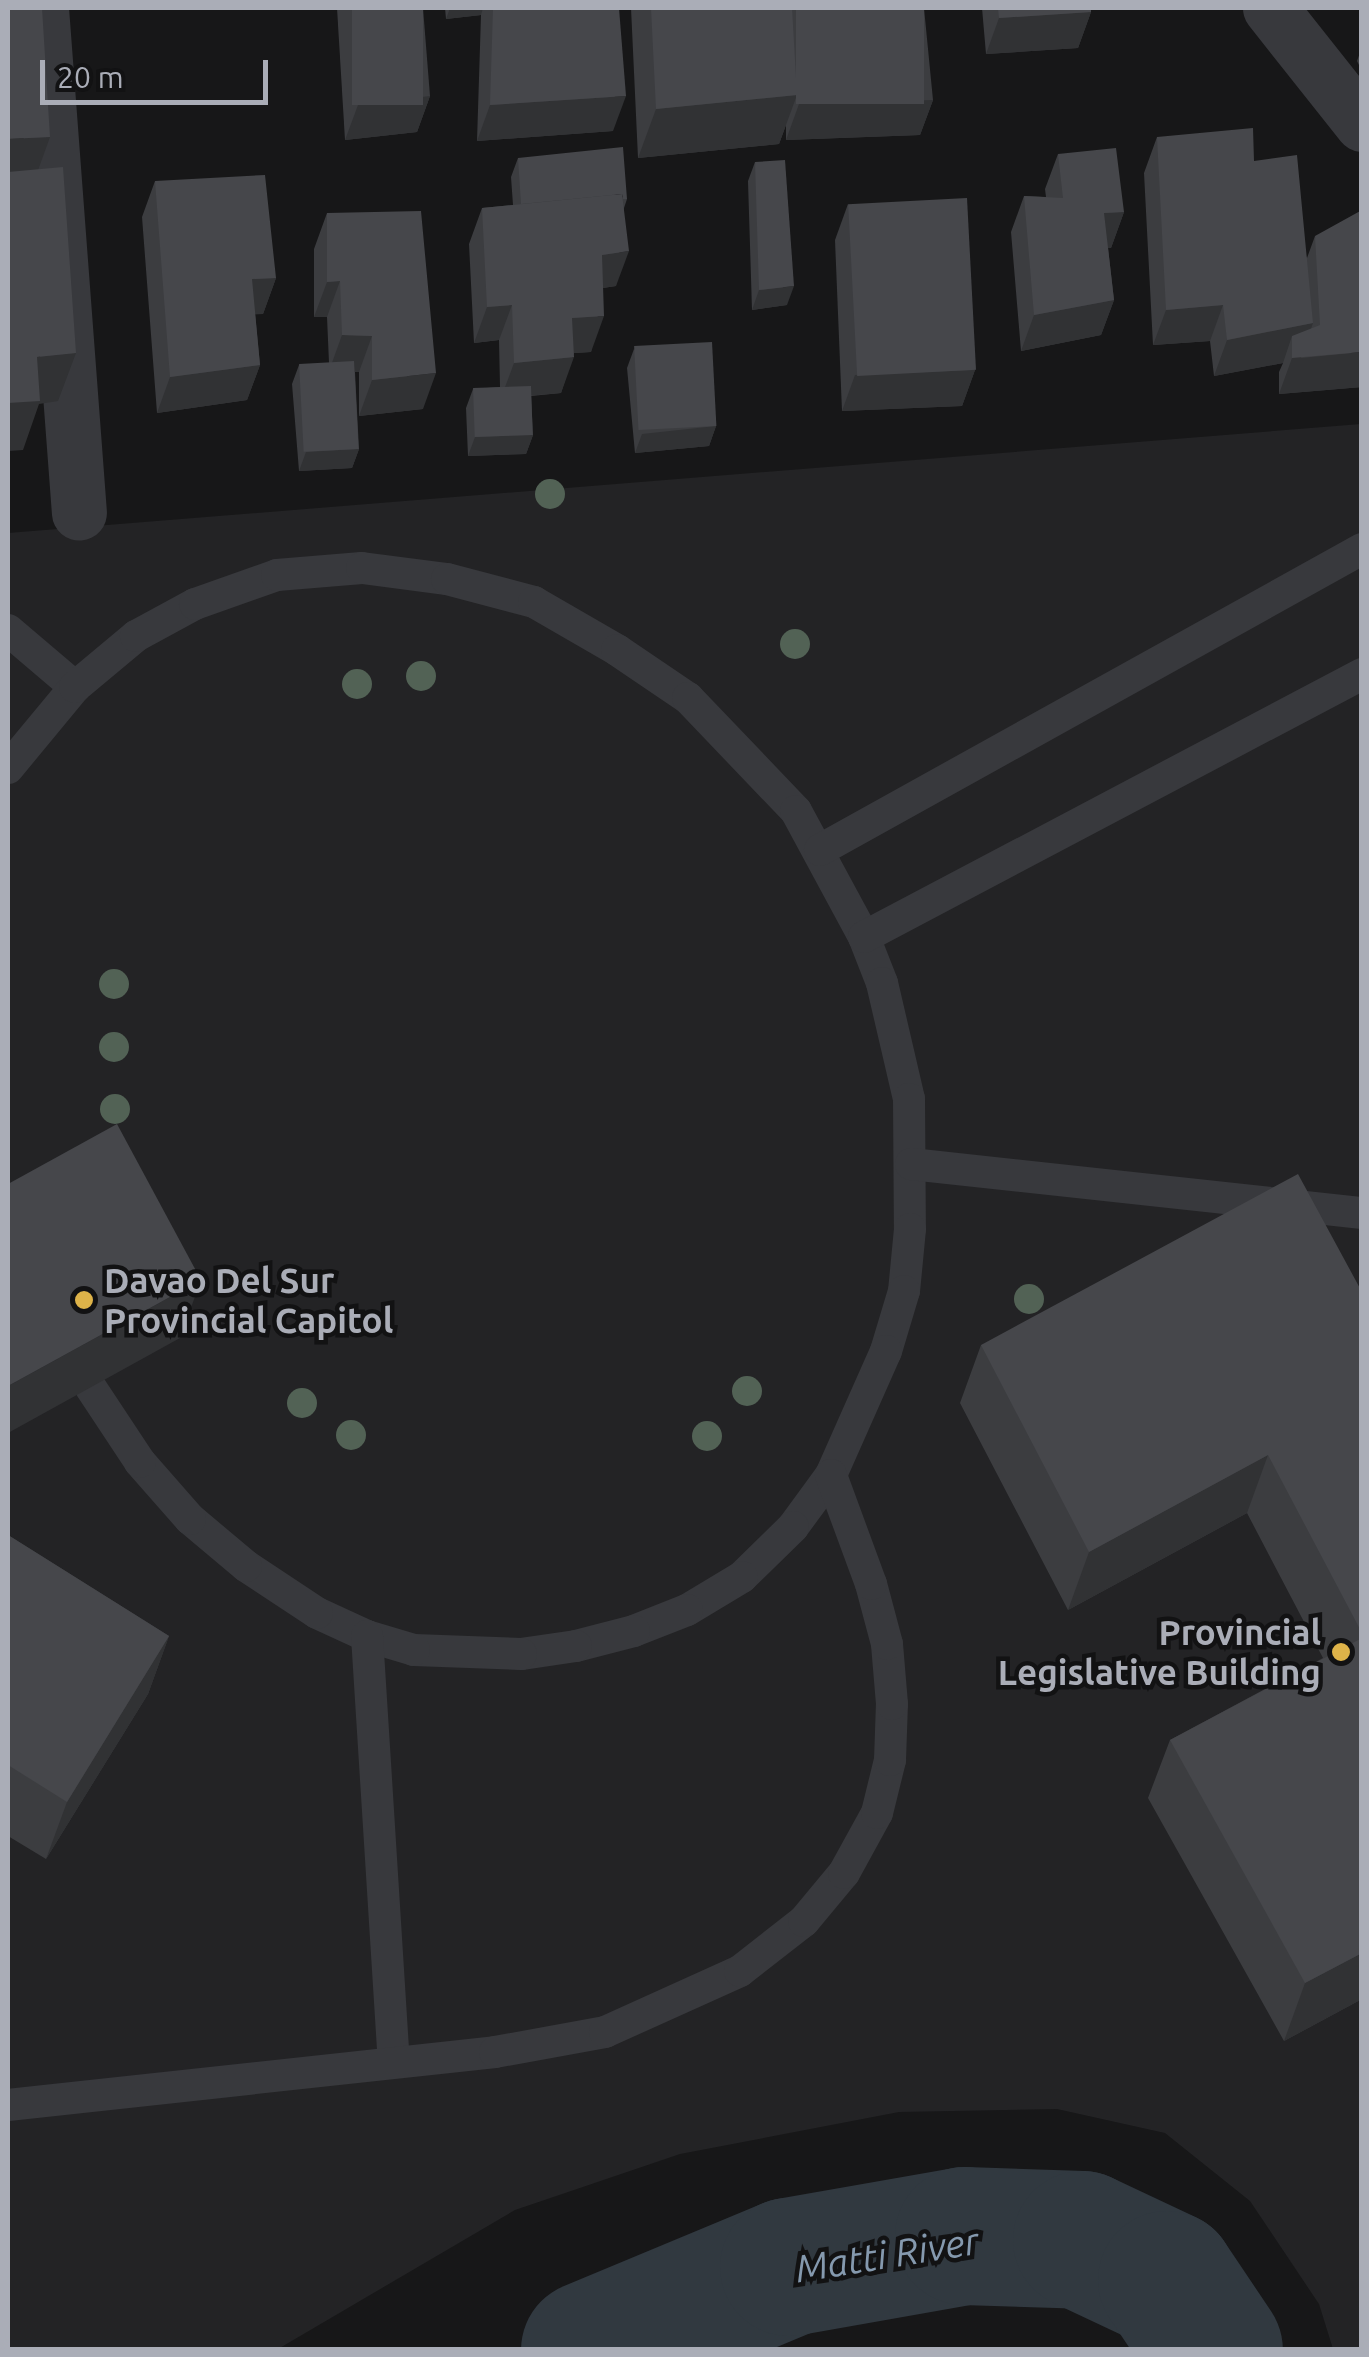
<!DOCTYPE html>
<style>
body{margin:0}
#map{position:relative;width:1369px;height:2357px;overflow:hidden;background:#171718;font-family:Ubuntu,sans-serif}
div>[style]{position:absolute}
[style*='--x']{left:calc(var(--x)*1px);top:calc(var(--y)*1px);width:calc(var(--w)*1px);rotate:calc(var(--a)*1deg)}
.built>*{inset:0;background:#232325}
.river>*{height:138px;margin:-69px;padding:0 69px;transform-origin:69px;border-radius:69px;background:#313940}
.lane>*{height:32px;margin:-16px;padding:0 16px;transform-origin:16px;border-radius:16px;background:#38393d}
.street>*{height:55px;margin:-27.5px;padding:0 27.5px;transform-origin:27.5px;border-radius:27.5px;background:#38393d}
.trees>*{width:30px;height:30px;margin:-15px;border-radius:50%;background:#526255}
.wall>*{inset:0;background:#3c3d40}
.shaded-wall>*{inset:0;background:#313234}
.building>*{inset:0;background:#46474b;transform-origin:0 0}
.dots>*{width:28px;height:28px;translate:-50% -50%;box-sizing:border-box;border:5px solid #121213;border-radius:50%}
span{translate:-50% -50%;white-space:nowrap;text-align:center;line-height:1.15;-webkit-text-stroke:9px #121213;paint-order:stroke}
.poi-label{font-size:35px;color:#aaadb7;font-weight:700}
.left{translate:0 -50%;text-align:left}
.right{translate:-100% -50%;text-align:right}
.water-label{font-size:38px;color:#8599ae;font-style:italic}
.frame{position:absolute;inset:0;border:10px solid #aaadb7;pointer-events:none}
.scale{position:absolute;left:40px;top:60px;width:228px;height:45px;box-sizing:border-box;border:5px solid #aaadb7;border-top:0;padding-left:12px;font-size:30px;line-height:35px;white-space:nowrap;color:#aaadb7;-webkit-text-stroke:8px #121213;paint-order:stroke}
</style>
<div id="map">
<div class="built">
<div style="clip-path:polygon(1361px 424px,1361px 2349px,1333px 2349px,1319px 2304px,1250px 2201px,1165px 2133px,1057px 2109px,899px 2112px,680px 2154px,515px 2210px,278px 2349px,8px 2350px,8px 533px)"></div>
</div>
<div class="river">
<div style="--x:590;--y:2350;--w:216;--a:-22.6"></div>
<div style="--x:789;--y:2267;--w:178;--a:-10"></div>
<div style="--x:964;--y:2236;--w:118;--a:1.9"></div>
<div style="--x:1082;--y:2240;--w:94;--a:25.2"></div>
<div style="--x:1167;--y:2280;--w:84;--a:56.1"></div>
</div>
<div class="lane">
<div style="--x:8;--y:630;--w:88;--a:40.4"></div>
<div style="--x:8;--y:768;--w:105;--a:-50.4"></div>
<div style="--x:75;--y:687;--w:80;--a:-39.9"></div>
<div style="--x:136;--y:636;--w:67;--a:-28.5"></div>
<div style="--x:195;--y:604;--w:87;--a:-19.5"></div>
<div style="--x:277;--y:575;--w:85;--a:-4.7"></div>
<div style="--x:362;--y:568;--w:86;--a:7.4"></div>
<div style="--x:447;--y:579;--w:90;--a:14.8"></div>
<div style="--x:534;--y:602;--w:96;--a:30"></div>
<div style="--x:617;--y:650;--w:86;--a:34.1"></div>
<div style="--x:688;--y:698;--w:156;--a:46.3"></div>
<div style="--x:796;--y:811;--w:143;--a:61.6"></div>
<div style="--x:864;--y:937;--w:49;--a:68.6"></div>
<div style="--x:882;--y:983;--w:119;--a:76.9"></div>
<div style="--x:909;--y:1099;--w:130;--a:89.6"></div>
<div style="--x:910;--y:1229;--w:62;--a:95.5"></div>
<div style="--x:904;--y:1291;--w:63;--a:106.7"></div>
<div style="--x:886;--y:1351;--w:136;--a:113.9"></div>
<div style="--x:831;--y:1475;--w:64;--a:126.2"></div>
<div style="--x:793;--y:1527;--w:71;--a:135.6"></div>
<div style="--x:742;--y:1577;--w:64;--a:149"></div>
<div style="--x:687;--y:1610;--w:57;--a:158.4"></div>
<div style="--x:634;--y:1631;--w:60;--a:165.5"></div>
<div style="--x:576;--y:1646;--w:56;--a:171.7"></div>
<div style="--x:521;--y:1654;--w:107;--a:-177.9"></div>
<div style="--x:414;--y:1650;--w:49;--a:-163.4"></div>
<div style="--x:367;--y:1636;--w:55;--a:-155.3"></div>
<div style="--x:317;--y:1613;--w:85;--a:-146.5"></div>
<div style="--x:246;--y:1566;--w:73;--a:-140"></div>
<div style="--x:190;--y:1519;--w:76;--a:-131.3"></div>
<div style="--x:140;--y:1462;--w:89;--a:-123.5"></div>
<div style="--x:820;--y:850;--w:620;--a:-29.05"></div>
<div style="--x:864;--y:937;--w:563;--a:-27.84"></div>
<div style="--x:911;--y:1164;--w:454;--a:6.2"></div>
<div style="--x:367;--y:1636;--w:427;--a:86.4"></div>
<div style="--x:8;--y:2105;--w:490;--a:-6.2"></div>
<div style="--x:495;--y:2052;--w:112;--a:-10.3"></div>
<div style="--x:605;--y:2032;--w:148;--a:-24.3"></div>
<div style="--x:740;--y:1971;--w:81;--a:-38"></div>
<div style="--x:804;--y:1921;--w:62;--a:-50.2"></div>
<div style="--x:844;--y:1873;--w:68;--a:-61.2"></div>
<div style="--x:877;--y:1813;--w:55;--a:-76.2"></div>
<div style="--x:890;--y:1760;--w:56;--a:-88"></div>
<div style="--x:892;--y:1704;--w:60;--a:-94.8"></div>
<div style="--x:887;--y:1644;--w:62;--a:-104.9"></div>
<div style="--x:871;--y:1584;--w:116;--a:-110.2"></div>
</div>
<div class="street">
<div style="--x:41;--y:8;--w:506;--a:85.7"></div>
<div style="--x:1270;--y:8;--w:148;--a:51.6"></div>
</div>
<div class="trees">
<div style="left:550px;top:494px"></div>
<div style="left:795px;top:644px"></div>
<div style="left:421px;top:676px"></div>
<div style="left:357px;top:684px"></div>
<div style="left:114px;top:984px"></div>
<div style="left:114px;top:1047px"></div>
<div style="left:115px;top:1109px"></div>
<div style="left:1029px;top:1299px"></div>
<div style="left:747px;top:1391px"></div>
<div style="left:302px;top:1403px"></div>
<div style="left:351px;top:1435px"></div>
<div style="left:707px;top:1436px"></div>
</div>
<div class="wall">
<div style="clip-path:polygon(337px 8px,423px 8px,430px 96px,417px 132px,345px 140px)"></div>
<div style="clip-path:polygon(445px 8px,619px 8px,613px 131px,477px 141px,481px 15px,446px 19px)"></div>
<div style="clip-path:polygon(631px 8px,924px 8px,933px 100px,920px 135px,786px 140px,786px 125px,779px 144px,638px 158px)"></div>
<div style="clip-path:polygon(982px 8px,1091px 8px,1091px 12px,1078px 48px,986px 54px)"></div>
<div style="clip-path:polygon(1362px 47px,1362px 71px,1357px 61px)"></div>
<div style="clip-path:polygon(1157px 137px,1254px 161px,1307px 258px,1315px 236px,1362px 387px,1279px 394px,1279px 372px,1283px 363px,1214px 376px,1210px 341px,1153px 345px,1144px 173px)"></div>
<div style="clip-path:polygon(1058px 154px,1124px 212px,1111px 248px,1108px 248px,1114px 300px,1101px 335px,1021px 351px,1011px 232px,1024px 196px,1046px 197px,1045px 189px)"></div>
<div style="clip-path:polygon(518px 158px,627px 199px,624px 208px,616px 286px,603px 288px,591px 352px,574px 353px,561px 393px,531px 396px,533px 435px,526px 454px,468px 456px,466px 408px,473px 389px,500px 387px,499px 340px,474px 343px,469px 244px,482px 208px,513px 205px,511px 177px)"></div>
<div style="clip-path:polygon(755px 162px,787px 305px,752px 310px,748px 181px)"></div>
<div style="clip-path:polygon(155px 181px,276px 278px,263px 314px,255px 314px,260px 365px,247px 400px,157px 413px,142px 217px)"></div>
<div style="clip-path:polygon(848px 204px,975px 370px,962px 406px,842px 411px,835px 240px)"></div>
<div style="clip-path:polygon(327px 213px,423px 409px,359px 416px,359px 372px,355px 372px,359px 449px,352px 468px,299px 471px,292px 384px,299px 365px,329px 363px,327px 317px,314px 317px,314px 249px)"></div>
<div style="clip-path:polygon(634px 349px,716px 426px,709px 446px,635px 453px,627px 368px)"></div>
<div style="clip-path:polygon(1362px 1292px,1362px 1999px,1284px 2041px,1148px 1798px,1170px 1740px,1323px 1658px,1247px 1513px,1068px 1610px,960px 1403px,981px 1345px)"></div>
<div style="clip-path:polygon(8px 1535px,169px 1636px,148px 1694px,46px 1859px,8px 1836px)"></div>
</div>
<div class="shaded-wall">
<div style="clip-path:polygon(450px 8px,483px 8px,481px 15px,446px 19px)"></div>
<div style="clip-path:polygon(1091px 12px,1078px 48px,986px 54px,999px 18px)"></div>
<div style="clip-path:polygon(797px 95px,779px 144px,638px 158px,656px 109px)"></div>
<div style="clip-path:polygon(430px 96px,417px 132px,345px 140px,358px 105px)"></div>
<div style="clip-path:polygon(626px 96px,613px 131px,477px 141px,490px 105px)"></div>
<div style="clip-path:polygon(933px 100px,920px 135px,786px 140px,799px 104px)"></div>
<div style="clip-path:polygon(50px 137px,37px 173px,8px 174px,8px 139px)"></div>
<div style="clip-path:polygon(1124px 212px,1111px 248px,1091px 249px,1104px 213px)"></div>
<div style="clip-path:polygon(629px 251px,616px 286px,589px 290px,602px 255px)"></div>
<div style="clip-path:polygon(276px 278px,263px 314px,239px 315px,252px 279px)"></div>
<div style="clip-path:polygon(340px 281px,327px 317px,314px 317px,327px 282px)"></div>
<div style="clip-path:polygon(794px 286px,787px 305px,752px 310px,759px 290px)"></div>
<div style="clip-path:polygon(1114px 300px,1101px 335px,1021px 351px,1034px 315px)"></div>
<div style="clip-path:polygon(512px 305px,499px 340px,474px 343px,487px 307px)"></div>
<div style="clip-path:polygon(1223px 305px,1210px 341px,1153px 345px,1166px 310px)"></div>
<div style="clip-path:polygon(604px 316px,591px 352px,559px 354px,572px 318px)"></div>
<div style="clip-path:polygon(1313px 323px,1301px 358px,1362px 352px,1362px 387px,1279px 394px,1292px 358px,1292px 336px,1283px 363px,1214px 376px,1227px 340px)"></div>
<div style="clip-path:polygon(342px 335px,372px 336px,359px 372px,329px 371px)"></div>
<div style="clip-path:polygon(76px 353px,58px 401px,39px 404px,23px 450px,8px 451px,8px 403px,37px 357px)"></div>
<div style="clip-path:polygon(574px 357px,561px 393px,501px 398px,514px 363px)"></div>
<div style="clip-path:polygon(260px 365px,247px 400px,157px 413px,170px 377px)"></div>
<div style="clip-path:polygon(975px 370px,962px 406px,842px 411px,855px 375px)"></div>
<div style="clip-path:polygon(436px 373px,423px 409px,359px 416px,372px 380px)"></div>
<div style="clip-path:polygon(716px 426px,709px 446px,635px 453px,642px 434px)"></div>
<div style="clip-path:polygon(533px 435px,526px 454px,468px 456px,475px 437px)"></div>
<div style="clip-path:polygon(359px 449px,352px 468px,299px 471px,306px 452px)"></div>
<div style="clip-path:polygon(201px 1280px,180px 1338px,8px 1433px,8px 1386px)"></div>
<div style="clip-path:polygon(1268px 1455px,1247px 1513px,1068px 1610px,1089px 1552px)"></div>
<div style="clip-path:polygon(169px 1636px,148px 1694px,46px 1859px,67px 1802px)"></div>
<div style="clip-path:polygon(1362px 1953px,1362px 1999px,1284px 2041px,1305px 1983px)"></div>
</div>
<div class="building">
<div style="clip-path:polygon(8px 8px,42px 8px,50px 137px,8px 139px)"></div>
<div style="left:352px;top:8px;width:71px;height:97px"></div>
<div style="clip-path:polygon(493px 8px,619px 8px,626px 96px,490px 105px)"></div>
<div style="clip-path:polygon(651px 8px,792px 8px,797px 95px,656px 109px)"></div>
<div style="left:796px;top:8px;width:128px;height:96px"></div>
<div style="clip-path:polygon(998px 8px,1091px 8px,1091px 12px,999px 18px)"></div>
<div style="clip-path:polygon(1253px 128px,1254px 161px,1297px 155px,1313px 323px,1227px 340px,1223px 305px,1166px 310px,1157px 137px)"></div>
<div style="clip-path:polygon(623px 147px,627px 199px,623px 199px,622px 194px,521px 204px,518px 158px)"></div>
<div style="clip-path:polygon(1116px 148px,1124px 212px,1104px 213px,1114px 300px,1034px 315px,1024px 196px,1063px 198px,1058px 154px)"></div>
<div style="clip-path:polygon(785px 160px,794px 286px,759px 290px,755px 162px)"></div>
<div style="clip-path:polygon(63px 167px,76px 353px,37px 357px,40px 401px,8px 403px,8px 172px)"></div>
<div style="clip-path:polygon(265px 175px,276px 278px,252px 279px,260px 365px,170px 377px,155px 181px)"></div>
<div style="clip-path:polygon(622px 194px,629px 251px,602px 255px,604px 316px,572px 318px,574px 357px,514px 363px,512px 305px,487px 307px,482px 208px)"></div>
<div style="left:967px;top:198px;width:172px;height:119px;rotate:87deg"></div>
<div style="clip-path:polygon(1362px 210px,1362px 352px,1292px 358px,1292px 336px,1320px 325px,1315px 236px)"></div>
<div style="clip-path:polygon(421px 211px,436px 373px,372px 380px,372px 336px,342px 335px,340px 281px,327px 282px,327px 213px)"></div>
<div style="left:712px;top:342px;width:84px;height:78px;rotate:87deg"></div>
<div style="left:354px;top:361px;width:88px;height:55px;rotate:87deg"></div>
<div style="left:531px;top:386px;width:49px;height:58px;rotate:88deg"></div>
<div style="clip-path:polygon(117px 1124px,201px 1280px,8px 1386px,8px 1184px)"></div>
<div style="clip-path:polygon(1298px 1174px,1362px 1292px,1362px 1633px,1268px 1455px,1089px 1552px,981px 1345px)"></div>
<div style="clip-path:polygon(8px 1535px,169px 1636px,67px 1802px,8px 1765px)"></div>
<div style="clip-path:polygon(1362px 1638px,1362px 1953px,1305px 1983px,1170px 1740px)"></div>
</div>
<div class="dots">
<div style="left:84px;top:1300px;background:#deb349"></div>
<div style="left:1341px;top:1652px;background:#deb349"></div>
</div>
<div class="poi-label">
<span class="left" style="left:104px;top:1300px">Davao Del Sur<br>Provincial Capitol</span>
<span class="right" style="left:1321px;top:1652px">Provincial<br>Legislative Building</span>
</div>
<div class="water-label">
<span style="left:887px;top:2255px;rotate:-9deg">Matti River</span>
</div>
<div class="frame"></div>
<div class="scale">20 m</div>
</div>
